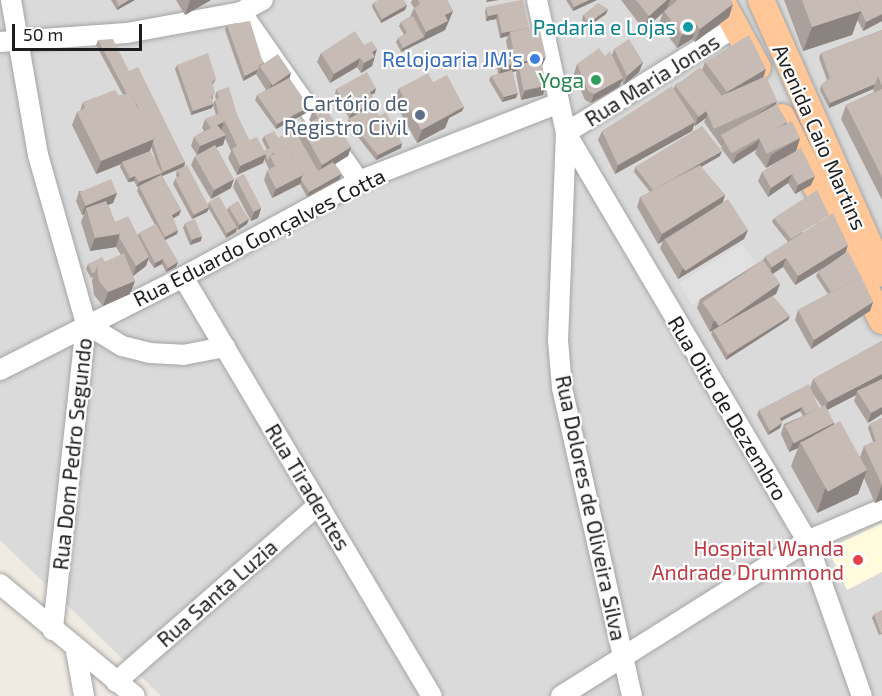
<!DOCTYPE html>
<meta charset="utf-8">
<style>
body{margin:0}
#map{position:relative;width:882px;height:696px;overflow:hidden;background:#efeae2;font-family:"Exo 2",sans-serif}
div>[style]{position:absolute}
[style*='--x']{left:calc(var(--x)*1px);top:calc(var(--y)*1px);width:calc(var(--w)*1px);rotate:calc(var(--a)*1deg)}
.residential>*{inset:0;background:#dbdada}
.education>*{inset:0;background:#fffbdc}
.parking>*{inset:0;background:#e1e1e1;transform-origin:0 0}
.roads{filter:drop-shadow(0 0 2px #a4a4a4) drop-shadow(0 0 2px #a4a4a4)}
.minor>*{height:20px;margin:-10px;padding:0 10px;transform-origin:10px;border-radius:10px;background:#fff}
.major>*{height:26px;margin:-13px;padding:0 13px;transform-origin:13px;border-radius:13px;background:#ffc798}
.wall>*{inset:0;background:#aba19c}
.shaded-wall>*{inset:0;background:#8b837f}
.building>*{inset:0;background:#c7bbb5;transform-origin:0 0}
.dots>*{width:16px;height:16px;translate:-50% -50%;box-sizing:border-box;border:3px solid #fff;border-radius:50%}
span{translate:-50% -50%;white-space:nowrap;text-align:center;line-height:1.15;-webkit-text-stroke:4.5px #fff;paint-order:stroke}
.culture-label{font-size:21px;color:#0d838f}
.right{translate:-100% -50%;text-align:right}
.shop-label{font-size:21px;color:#366cbe}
.leisure-label{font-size:21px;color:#27864d}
.street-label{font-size:21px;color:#1d1d1d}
.service-label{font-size:21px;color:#4e5e75}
.health-label{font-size:21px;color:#be3a42}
.scale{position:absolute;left:12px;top:24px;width:130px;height:27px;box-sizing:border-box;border:3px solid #1d1d1d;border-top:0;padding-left:8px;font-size:18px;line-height:21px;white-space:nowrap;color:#1d1d1d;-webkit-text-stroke:4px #fff;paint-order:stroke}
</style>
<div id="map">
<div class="residential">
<div style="clip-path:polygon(0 0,882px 0,882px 696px,161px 696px,0 540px)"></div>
</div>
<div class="education">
<div style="clip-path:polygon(882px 523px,882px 572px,847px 590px,828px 549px)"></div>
</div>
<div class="parking">
<div style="left:743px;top:244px;width:26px;height:75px;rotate:59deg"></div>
</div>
<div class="roads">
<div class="minor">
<div style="--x:11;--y:0;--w:157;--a:80.1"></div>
<div style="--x:38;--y:155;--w:176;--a:74.1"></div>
<div style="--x:86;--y:324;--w:308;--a:96.2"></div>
<div style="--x:537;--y:0;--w:136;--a:77.7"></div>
<div style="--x:566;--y:133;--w:207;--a:92.2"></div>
<div style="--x:558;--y:340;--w:48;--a:85.2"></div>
<div style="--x:562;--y:388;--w:316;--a:77.2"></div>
<div style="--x:241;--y:12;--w:206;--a:55.1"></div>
<div style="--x:737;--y:26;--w:202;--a:148"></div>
<div style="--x:566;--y:133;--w:474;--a:59.4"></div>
<div style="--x:807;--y:541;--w:164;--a:70.5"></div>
<div style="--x:0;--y:42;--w:127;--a:-4.1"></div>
<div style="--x:127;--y:33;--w:116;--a:-10.4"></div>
<div style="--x:241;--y:12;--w:25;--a:-29"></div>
<div style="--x:183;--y:277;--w:487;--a:59.3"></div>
<div style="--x:86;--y:324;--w:42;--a:31.4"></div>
<div style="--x:122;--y:346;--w:29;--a:14"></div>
<div style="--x:150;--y:353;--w:33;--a:3"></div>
<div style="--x:183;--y:355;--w:43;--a:-10.8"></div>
<div style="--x:0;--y:370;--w:205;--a:-26.9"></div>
<div style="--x:183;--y:277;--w:200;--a:-28.6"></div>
<div style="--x:359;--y:181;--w:212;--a:-21.3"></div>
<div style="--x:0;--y:584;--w:175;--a:39.7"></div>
<div style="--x:76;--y:651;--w:46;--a:79.9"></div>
<div style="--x:116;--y:682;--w:269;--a:-41.2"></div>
<div style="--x:561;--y:696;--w:291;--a:-32.2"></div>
<div style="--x:807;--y:541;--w:82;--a:-23.1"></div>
</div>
<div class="major">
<div style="--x:721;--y:0;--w:77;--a:61.4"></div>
<div style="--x:761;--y:0;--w:299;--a:66.1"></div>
<div style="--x:782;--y:117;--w:227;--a:63.9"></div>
</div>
</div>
<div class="wall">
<div style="clip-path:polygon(111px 0,135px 0,117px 10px)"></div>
<div style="clip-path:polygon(176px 0,211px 0,185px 15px)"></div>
<div style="clip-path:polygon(412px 0,447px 0,453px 11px,445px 30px,401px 52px,396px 42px,398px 38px,404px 35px,399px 26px,401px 22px,410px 17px,414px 8px,411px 3px)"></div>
<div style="clip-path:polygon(566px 0,597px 0,573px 11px)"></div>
<div style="clip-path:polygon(621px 0,731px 0,729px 17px,695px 42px,692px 39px,677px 48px,659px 24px,663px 12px,644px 30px)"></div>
<div style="clip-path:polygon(784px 0,882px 0,882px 21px,863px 31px,857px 19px,852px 35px,803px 51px)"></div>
<div style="clip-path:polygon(373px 3px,407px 5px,405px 10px,381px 23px,372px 7px)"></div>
<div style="clip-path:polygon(486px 7px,529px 28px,542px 66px,546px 86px,543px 95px,521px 100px,516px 74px,517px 71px,513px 72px,516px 98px,502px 102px,489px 80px,491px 76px,498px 74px,496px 62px,499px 53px,508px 51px,506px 41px,508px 36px,500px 38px,496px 19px,486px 21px,485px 12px)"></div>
<div style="clip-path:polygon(606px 14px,587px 27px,582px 20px,583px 15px)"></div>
<div style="clip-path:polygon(227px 25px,263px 63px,291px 73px,289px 78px,309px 107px,308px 112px,276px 129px,255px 100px,257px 95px,266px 90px,256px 74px,243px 81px,225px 30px)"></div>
<div style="clip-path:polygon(882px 30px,882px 200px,841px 119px,846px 105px,874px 92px,873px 89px,829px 108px,820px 90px,821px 85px,827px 80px,819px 58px,821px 53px)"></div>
<div style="clip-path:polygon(evenodd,98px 40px,129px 71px,185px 162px,184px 167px,162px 176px,181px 210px,179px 215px,173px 218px,177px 234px,165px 240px,178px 262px,176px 267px,166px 272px,162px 264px,154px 268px,148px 259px,146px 266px,133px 276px,135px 281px,130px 294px,103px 306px,94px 295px,92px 280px,93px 277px,91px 278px,86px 269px,88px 264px,105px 262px,121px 255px,116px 247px,90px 251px,81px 222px,84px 214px,82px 215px,76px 201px,79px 191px,117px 193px,113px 203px,108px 205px,115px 222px,138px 235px,139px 233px,155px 225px,137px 191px,139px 186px,137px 187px,134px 181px,128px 182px,120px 167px,121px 164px,96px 174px,72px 125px,77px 112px,80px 111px,83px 102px,123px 95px,96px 45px,98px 40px,151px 147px,157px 164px,150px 151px,151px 147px)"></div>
<div style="clip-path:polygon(364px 45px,375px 57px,372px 66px,361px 73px,357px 67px,330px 83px,317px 62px,321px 53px)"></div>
<div style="clip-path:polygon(614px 49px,643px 62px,639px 72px,624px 85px,622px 81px,619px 87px,591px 103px,585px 100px,574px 74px,577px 64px,612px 55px)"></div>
<div style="clip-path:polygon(705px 62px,766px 69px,763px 78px,775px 105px,787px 122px,786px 124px,800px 138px,796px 151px,766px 168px,755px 153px,757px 149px,733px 164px,721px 148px,722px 146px,721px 146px,704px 122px,706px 118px,695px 126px,694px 125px,692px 131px,615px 174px,598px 140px,602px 131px,674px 88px,675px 85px,702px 70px)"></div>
<div style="clip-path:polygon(177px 65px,216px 79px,214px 83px,213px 84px,213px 99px,212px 99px,213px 104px,215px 100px,216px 100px,215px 96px,217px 91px,237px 115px,249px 140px,264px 151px,267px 150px,262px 140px,264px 136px,278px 138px,298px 135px,301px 127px,311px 122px,309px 120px,313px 110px,351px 147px,348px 156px,335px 164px,340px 179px,307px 197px,300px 184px,272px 198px,264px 180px,267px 171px,269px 169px,264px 159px,263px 163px,237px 175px,228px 158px,231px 151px,225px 138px,223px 145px,216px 147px,231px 188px,211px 199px,191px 165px,195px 156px,197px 155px,191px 146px,194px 137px,204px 131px,202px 128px,205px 119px,216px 115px,213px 105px,212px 108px,191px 115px,175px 69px)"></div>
<div style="clip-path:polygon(433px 82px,464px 107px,462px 111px,449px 118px,445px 128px,417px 143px,394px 101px,399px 88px)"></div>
<div style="clip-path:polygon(336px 89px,375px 93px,371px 95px,375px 101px,373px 106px,379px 116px,401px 148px,376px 160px,347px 123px,349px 118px,335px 94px)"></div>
<div style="clip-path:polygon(801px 148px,811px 185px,795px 194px,788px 183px,768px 197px,758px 181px,762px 172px)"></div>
<div style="clip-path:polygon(720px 156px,701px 167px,725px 195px,723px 202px,748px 230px,744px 239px,678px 279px,660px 248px,663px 241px,658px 244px,637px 207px,640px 197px,650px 192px,634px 172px,635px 167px)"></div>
<div style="clip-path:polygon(177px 170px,208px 205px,209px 202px,227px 210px,229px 207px,249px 219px,247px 224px,238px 230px,237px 228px,236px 232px,226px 238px,209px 209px,207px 212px,192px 219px,173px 184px,175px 179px,177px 178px,176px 175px)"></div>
<div style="clip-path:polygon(236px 178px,261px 208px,258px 218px,251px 221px,233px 187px)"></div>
<div style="clip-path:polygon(774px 218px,845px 254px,873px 302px,870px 311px,811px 349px,795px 320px,798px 310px,828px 294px,816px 276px,818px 272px,829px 264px,795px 285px,783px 267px,773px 274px,780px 284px,776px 294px,727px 322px,790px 316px,788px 320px,726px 360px,711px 334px,713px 330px,710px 332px,697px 308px,700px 299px,763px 260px,765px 257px,788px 242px,772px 222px)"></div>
<div style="clip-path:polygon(185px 223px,201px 241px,190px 245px,183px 228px)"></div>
<div style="clip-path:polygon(evenodd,882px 341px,882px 414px,868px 423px,854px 401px,856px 395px,827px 410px,834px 423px,860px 457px,864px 446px,873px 442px,868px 428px,870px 424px,882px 418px,882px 500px,875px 503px,864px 478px,858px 494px,817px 513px,791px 466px,798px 448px,789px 452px,781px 434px,784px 424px,803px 416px,800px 411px,781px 421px,782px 423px,780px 428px,768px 435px,757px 415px,759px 410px,810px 388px,813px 379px,882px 341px,811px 391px,822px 407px,819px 408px,811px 391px)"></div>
<div style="clip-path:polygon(874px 614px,882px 634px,879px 635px,872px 618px)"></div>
</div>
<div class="shaded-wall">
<div style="clip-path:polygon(129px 0,135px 0,117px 10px,119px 6px)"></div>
<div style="clip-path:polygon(190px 0,211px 0,185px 15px)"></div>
<div style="clip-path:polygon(487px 0,499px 0,486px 2px)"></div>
<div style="clip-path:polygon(589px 0,597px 0,573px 11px,574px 7px)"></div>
<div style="clip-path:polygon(667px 0,670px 0,667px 9px,644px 30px,649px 16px)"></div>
<div style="clip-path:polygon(733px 4px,729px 17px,695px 42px,700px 29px)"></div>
<div style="clip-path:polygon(407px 5px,405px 10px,381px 23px,382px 19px)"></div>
<div style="clip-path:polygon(608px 9px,606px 14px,587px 27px,589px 23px)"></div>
<div style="clip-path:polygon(453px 11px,445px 30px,401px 52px,403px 48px,424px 37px,426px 32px,445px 15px)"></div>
<div style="clip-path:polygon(861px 11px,852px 35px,803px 51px,812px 27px)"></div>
<div style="clip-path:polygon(498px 14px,496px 19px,486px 21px,488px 16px)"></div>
<div style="clip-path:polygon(882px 14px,882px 21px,863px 31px,866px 22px)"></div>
<div style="clip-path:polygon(697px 25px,692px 39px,677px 48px,682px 35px)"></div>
<div style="clip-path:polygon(529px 28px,510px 32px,508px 36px,500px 38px,502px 33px)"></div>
<div style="clip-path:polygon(377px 49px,372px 66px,361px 73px,364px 63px,372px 52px)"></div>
<div style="clip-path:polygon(546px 57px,542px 66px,519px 65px,517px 71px,499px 75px,502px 66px)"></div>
<div style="clip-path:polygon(360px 58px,357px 67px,330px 83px,334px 74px)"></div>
<div style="clip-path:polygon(643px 62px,639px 72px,624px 85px,627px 76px)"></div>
<div style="clip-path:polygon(258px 69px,256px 74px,243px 81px,245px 76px)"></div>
<div style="clip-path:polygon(766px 69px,761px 83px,722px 106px,727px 92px)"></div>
<div style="clip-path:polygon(291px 73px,288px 83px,268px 93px,271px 84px)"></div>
<div style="clip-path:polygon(623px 78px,619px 87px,591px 103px,594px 94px)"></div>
<div style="clip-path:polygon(875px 84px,873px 89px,829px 108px,830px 103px)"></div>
<div style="clip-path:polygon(546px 86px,543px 95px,521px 100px,525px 91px)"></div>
<div style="clip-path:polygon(376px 88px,375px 93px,368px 96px,370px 92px)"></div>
<div style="clip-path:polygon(518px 93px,516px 98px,502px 102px,504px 97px)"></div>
<div style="clip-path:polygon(723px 98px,720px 107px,708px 113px,706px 118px,695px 126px,698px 117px)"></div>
<div style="clip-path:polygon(375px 101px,373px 106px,349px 119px,351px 114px)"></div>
<div style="clip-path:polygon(777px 101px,773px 110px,724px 139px,721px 146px,724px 137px)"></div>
<div style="clip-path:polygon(213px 104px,212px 108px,191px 115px,193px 111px)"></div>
<div style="clip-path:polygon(309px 107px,308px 112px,276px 129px,277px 124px)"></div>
<div style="clip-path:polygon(464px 107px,462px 111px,449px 118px,445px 128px,417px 143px,422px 130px)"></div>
<div style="clip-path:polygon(224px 122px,221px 132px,217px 125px)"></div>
<div style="clip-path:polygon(695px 122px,692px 131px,615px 174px,618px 165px)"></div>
<div style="clip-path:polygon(787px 122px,784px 131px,760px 140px,757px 149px,733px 164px,736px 155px)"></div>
<div style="clip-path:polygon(226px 135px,223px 145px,197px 155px,200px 146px)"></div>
<div style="clip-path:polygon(800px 138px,796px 151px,766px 168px,771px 155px)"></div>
<div style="clip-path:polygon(154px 139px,149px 153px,122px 162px,121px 164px,96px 174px,101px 161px)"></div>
<div style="clip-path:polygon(402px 143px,401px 148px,376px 160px,378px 155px)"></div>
<div style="clip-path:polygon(351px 147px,348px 156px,319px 174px,322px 165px)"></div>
<div style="clip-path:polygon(722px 151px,720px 156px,652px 195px,654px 191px)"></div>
<div style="clip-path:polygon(266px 154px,263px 163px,237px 175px,240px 166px)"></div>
<div style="clip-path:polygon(185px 162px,184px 167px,162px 176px,163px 172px)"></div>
<div style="clip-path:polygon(162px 173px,160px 177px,137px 187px,139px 182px)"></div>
<div style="clip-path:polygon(341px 174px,340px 179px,307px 197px,309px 192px)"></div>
<div style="clip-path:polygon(792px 174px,788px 183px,768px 197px,771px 188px)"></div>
<div style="clip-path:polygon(303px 175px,300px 184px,272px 198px,276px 189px)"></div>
<div style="clip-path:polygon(135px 176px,134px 181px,128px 182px,130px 178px)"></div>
<div style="clip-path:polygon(815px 176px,811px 185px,795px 194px,798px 185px)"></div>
<div style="clip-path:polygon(234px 179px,231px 188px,211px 199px,214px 190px)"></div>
<div style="clip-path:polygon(117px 193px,113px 203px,87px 213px,86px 208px,84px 214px,82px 215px,85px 206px)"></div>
<div style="clip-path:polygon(725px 195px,722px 204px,664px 239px,663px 241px,658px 244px,662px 234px)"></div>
<div style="clip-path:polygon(209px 207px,207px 212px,192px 219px,194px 215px)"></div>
<div style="clip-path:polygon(261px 208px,258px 218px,251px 221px,254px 212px)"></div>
<div style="clip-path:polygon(181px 210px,179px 215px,170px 220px,172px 215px)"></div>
<div style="clip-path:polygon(249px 219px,247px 224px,238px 230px,239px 225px)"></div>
<div style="clip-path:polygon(237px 227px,236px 232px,226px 238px,227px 234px)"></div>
<div style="clip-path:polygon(178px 230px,177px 234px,163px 241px,165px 237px)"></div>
<div style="clip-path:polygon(748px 230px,744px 239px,678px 279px,682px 270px)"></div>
<div style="clip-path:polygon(120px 234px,116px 247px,90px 251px,95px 238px)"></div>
<div style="clip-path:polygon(202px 236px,201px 241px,190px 245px,192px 240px)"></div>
<div style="clip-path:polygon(848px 245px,845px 255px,795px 285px,798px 276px)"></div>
<div style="clip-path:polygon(149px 257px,146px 266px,133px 276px,136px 266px)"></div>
<div style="clip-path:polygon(786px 258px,783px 267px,769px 276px,772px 267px)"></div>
<div style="clip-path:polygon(163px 259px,162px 264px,154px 268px,155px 263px)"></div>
<div style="clip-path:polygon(178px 262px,176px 267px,166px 272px,168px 268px)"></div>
<div style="clip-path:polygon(135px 281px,130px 294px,103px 306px,108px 292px)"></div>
<div style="clip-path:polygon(780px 284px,776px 294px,710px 332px,713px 322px)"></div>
<div style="clip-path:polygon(873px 302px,870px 311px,811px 349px,814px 340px)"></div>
<div style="clip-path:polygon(790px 316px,788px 320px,726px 360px,728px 355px)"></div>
<div style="clip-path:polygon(882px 374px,882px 382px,857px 391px,856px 395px,825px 411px,828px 402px)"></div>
<div style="clip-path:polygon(802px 407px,800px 411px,778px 423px,780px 418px)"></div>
<div style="clip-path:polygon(882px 407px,882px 414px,868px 423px,871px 413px)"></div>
<div style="clip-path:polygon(782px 423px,780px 428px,768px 435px,770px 431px)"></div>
<div style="clip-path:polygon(834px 423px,831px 432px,800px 442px,798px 448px,789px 452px,793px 442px)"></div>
<div style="clip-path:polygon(867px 470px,858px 494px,817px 513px,825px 489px)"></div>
<div style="clip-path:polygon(882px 485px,882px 500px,875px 503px)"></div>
</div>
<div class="building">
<div style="clip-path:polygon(116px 0,129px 0,119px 6px)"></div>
<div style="clip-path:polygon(378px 0,404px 0,407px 5px,382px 19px,373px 3px)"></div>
<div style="clip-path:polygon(418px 0,447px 0,453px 11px,445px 15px,448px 21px,426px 32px,414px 8px,420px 4px)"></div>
<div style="clip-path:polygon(521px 0,523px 0,529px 28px,502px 33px,498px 14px,488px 16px,486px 7px)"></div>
<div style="clip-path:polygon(571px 0,589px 0,574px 7px)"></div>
<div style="clip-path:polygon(636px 0,667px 0,649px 16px)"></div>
<div style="clip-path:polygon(676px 0,731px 0,733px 4px,700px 29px,697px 25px,682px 35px,664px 11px,677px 1px)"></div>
<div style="clip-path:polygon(802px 0,856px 0,861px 11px,812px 27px)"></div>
<div style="clip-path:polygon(856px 0,882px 0,882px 14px,866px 22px)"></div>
<div style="clip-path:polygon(598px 3px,608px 9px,589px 23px,583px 15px)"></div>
<div style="clip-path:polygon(413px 16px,424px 37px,403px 48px,398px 38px,407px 33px,401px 22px)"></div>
<div style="clip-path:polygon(250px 21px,263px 63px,259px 65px,258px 69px,245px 76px,227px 25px)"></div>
<div style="clip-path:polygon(539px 26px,546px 57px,502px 66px,499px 53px,513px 49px,510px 32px)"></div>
<div style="clip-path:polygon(882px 30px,882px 75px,878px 76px,875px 84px,830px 103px,821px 85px,830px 78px,821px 53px)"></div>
<div style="clip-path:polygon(355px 31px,364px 45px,372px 41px,377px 49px,372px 52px,375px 57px,364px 63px,360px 58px,334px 74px,321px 53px)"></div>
<div style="clip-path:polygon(749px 35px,766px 69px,727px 92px,705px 62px)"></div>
<div style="clip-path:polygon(113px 39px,129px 71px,138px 67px,185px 162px,163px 172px,153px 142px,154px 139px,141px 115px,137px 104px,136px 104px,130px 93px,127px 94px,98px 40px)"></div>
<div style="clip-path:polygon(629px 39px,643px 62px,627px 76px,614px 49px)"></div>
<div style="clip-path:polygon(599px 48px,605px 56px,610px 51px,623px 78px,594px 94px,588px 91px,577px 64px)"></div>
<div style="clip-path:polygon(208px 53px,216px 79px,212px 81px,215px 94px,211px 96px,213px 104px,193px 111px,177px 65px)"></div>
<div style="left:278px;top:54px;width:23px;height:22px;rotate:56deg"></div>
<div style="left:541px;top:60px;width:26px;height:23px;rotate:79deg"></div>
<div style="left:700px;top:67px;width:39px;height:31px;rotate:53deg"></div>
<div style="clip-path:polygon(512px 70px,518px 93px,504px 97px,491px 76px)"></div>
<div style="clip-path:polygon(367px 72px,376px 88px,370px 92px,375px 101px,351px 114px,336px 89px)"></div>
<div style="left:428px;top:73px;width:47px;height:33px;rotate:62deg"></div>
<div style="left:447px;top:75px;width:36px;height:16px;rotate:62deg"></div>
<div style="clip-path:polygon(882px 75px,882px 86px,878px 76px)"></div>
<div style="left:766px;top:76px;width:27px;height:69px;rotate:66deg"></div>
<div style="clip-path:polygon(289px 78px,309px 107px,277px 124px,257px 95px)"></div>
<div style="clip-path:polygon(672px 86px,695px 122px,618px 165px,602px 131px)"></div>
<div style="clip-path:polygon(229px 87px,237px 115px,225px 121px,224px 122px,220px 113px,219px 114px,215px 100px,219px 98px,217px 91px)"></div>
<div style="clip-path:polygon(882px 89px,882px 177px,846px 105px)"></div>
<div style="clip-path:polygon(115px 90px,119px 96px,130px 93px,154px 139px,101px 161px,77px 112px,85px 108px,83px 102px)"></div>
<div style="left:777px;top:104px;width:21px;height:64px;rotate:61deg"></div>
<div style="clip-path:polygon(323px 105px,351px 147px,322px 165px,301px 127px,318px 118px,313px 110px)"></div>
<div style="clip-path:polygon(374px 105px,379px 116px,386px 112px,402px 143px,378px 155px,348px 119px)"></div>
<div style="clip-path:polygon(220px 113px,224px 122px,217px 125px,226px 135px,200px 146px,194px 137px,211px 128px,205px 119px)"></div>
<div style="clip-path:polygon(237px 115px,249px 140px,257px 137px,266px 154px,240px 166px,232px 149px,237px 146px,225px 121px)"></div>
<div style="left:792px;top:121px;width:19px;height:37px;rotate:65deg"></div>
<div style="clip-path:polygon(702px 126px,722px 151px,653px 190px,635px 167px)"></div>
<div style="clip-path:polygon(294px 129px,318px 171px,333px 162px,341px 174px,309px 192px,301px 179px,303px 175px,288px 148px,273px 149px,274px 152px,270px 156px,268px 160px,264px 151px,270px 148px,264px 136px,274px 131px,278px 138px)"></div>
<div style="left:215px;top:145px;width:39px;height:23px;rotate:61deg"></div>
<div style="clip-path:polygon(288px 148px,303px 175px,276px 189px,267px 171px,275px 166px,270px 156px,275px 154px,273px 149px)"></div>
<div style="clip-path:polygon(801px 148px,815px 176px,798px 185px,792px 174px,771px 188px,762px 172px)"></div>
<div style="clip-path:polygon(150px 151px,162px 173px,139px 182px,135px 176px,130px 178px,122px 162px)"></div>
<div style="clip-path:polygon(187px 165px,209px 207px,194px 215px,175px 179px,180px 176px,177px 170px)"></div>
<div style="clip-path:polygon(700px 165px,725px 195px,662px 234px,640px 197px)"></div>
<div style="left:244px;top:174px;width:38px;height:9px;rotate:63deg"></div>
<div style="clip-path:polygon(161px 175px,181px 210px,172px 215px,178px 230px,165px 237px,139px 186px)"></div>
<div style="left:111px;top:179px;width:15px;height:34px;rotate:67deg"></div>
<div style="clip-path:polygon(817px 190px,829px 215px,791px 239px,774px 218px)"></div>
<div style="left:219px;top:196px;width:36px;height:12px;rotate:60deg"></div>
<div style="left:728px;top:199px;width:37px;height:75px;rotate:57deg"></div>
<div style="clip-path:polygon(106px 201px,120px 234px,95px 238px,86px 208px)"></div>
<div style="left:238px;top:201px;width:21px;height:11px;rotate:59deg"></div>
<div style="clip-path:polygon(833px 213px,848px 245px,798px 276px,786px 258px,772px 267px,765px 257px)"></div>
<div style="clip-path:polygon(128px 216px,149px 257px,136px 266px,119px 237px,120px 234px,115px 222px)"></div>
<div style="left:195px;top:219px;width:18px;height:11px;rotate:68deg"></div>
<div style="clip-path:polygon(156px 224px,178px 262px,168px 268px,163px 259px,155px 263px,139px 233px)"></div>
<div style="clip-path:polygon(848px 251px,861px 276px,831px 292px,818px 272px)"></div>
<div style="clip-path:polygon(124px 253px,135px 281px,108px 292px,99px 281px,97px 266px)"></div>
<div style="clip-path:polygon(102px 257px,105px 262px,97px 266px,95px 272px,92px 273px,88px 264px)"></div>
<div style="left:763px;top:260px;width:29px;height:74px;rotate:55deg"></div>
<div style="clip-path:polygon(861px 276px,873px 302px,814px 340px,798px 310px)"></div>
<div style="clip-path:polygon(773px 296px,790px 316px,728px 355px,713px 330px)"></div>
<div style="clip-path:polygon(882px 341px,882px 374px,828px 402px,813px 379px)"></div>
<div style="clip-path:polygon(882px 379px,882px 407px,871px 413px,857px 391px)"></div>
<div style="clip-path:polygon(809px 384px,819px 408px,806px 414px,802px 407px,780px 418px,782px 423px,770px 431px,759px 410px)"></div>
<div style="left:825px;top:405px;width:20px;height:45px;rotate:63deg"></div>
<div style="clip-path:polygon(882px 418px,882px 438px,876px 441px,870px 424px)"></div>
<div style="left:840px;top:421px;width:56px;height:45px;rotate:61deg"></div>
<div style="clip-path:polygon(882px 438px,882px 485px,864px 446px)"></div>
<div style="clip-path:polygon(882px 610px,882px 630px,880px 631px,874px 614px)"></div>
</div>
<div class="dots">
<div style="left:688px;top:27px;background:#0f9aa8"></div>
<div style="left:535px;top:59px;background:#3f7fe0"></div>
<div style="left:596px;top:80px;background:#2e9e5b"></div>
<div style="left:420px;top:115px;background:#5c6f8a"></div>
<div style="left:858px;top:560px;background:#e0444e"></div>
</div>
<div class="culture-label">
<span class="right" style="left:676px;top:27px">Padaria e Lojas</span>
</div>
<div class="shop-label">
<span class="right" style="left:523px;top:59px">Relojoaria JM's</span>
</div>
<div class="leisure-label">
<span class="right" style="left:584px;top:80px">Yoga</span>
</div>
<div class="street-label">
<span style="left:652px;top:80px;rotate:-32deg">Rua Maria Jonas</span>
<span style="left:820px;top:137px;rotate:66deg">Avenida Caio Martins</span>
<span style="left:259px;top:237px;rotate:-27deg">Rua Eduardo Gonçalves Cotta</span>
<span style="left:728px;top:408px;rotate:59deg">Rua Oito de Dezembro</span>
<span style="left:72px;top:454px;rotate:-84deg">Rua Dom Pedro Segundo</span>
<span style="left:308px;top:487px;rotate:59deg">Rua Tiradentes</span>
<span style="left:591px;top:508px;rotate:78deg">Rua Dolores de Oliveira Silva</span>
<span style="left:217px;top:593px;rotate:-41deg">Rua Santa Luzia</span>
</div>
<div class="service-label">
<span class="right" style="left:408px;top:115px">Cartório de<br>Registro Civil</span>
</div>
<div class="health-label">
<span class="right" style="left:844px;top:560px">Hospital Wanda<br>Andrade Drummond</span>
</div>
<div class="scale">50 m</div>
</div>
